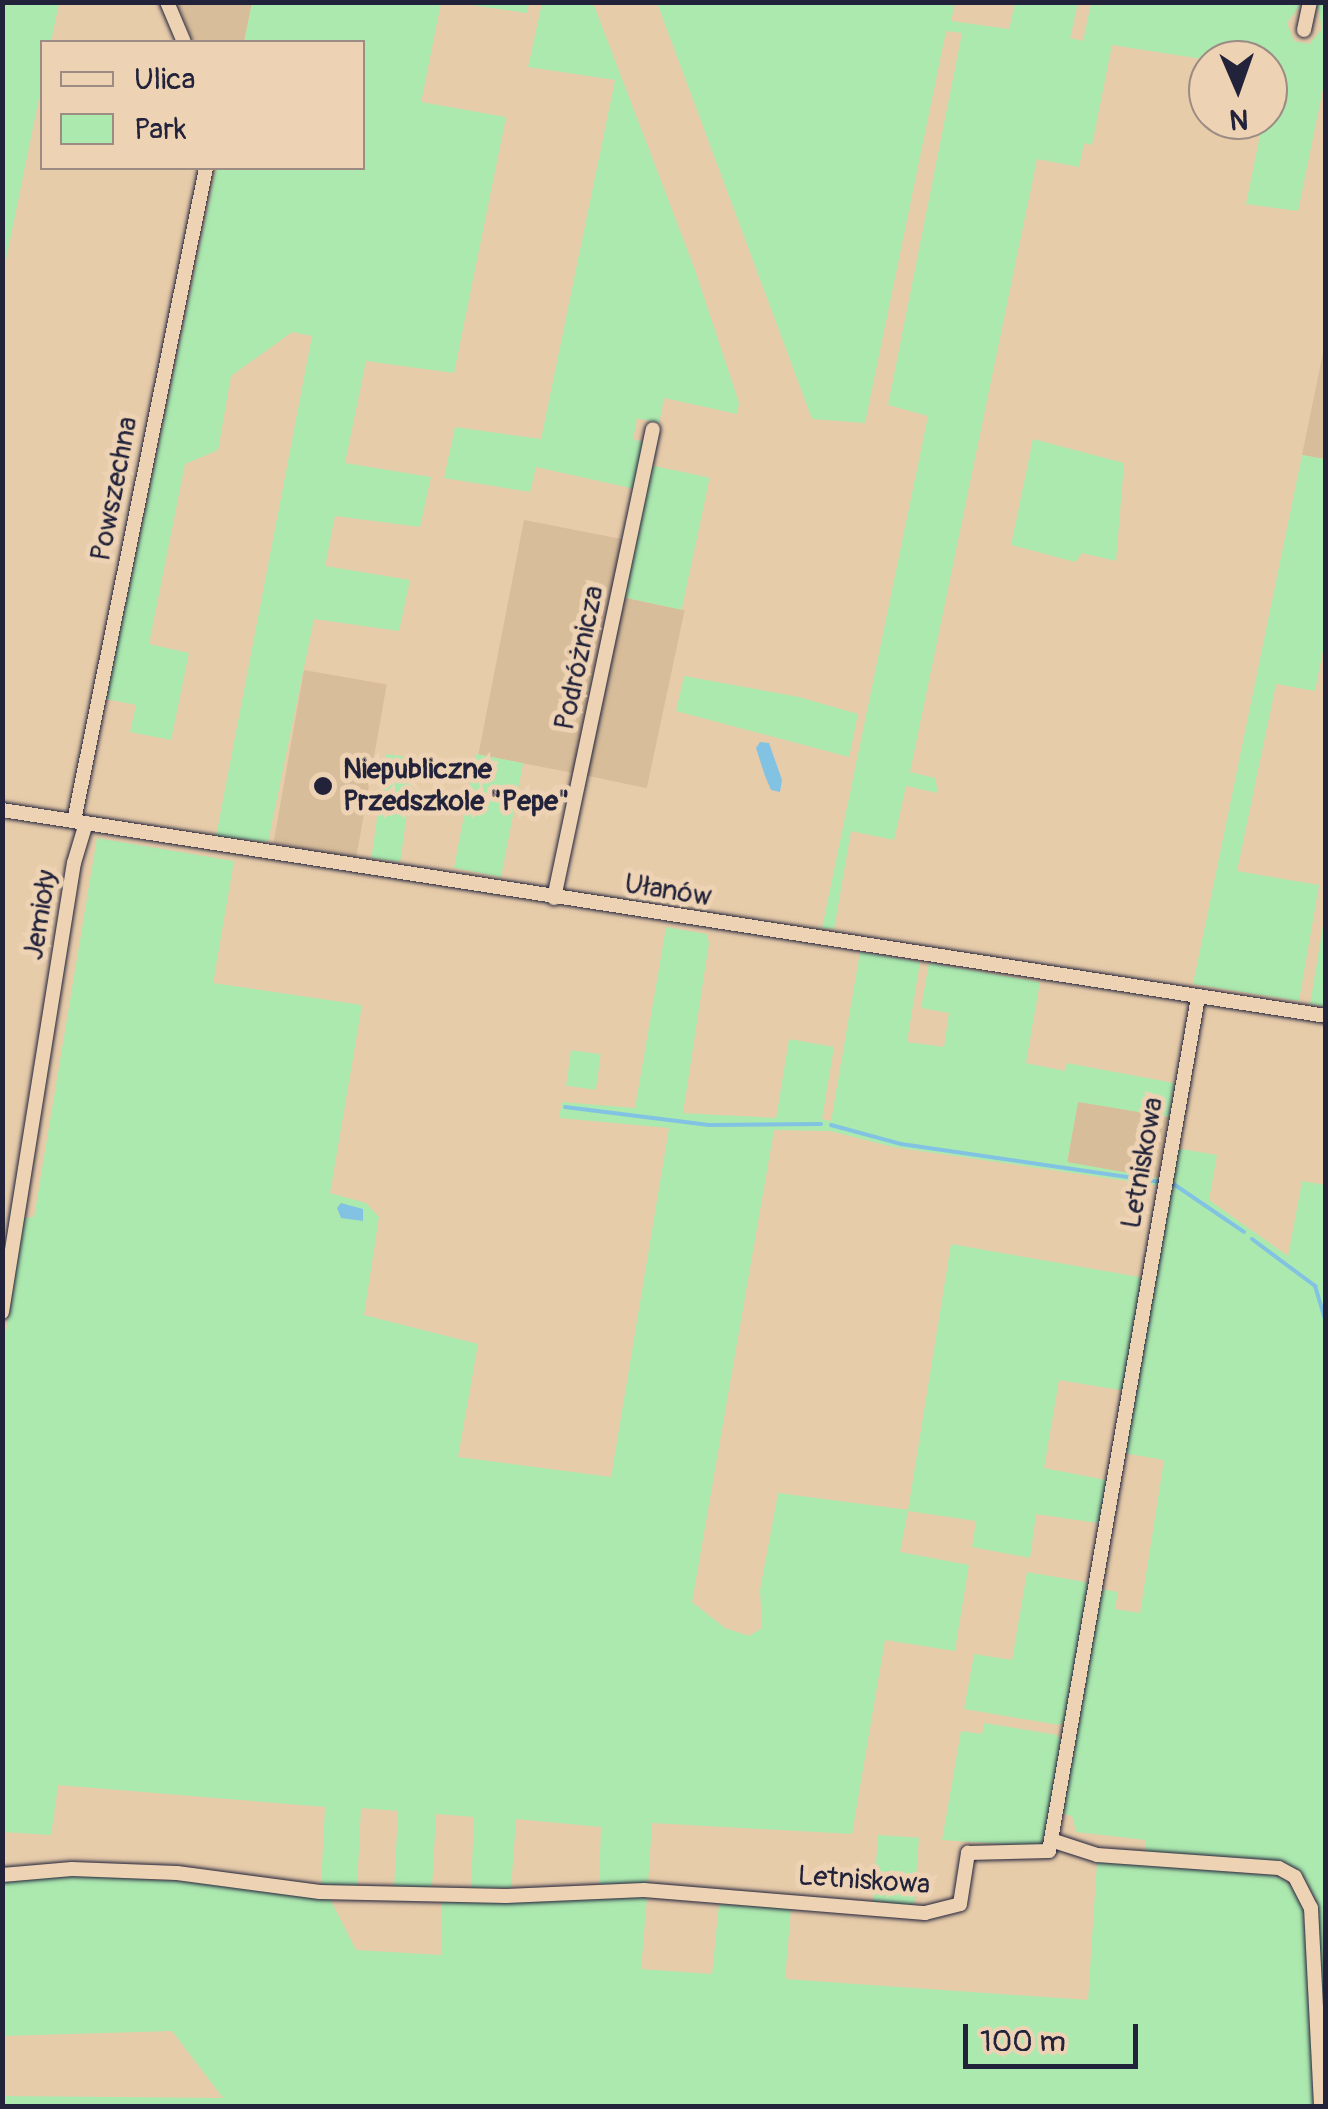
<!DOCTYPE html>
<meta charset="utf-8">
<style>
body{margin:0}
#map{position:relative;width:1328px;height:2109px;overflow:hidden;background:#e7ccaa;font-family:Pangolin,sans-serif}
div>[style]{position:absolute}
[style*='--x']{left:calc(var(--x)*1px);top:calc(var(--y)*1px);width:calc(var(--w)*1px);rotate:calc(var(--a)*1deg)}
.built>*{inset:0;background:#d8bd9a;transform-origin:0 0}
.green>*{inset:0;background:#ace9af;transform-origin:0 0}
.water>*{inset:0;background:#82c2e2}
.stream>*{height:4px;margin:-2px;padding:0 2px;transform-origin:2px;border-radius:2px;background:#82c2e2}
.roads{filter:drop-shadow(0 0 2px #22223b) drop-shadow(0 0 2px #22223b)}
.minor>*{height:14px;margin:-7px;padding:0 7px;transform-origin:7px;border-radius:7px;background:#edd3b4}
.dots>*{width:28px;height:28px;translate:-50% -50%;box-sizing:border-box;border:5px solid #edd3b4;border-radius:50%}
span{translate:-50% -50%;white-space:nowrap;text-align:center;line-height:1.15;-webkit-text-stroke:10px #edd3b4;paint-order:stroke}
.street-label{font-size:28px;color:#22223b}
.poi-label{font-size:28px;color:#22223b;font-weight:700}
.left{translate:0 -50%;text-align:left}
.frame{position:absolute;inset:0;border:5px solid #22223b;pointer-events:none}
.legend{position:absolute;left:40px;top:40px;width:325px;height:130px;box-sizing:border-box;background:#edd3b4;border:2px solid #9c8c84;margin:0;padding:12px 18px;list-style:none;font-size:30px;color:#22223b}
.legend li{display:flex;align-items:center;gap:20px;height:50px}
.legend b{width:50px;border:2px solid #9c8c84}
.north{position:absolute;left:1188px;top:40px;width:100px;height:100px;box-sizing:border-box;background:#edd3b4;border:2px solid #9c8c84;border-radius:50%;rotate:178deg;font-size:28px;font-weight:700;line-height:40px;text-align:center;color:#22223b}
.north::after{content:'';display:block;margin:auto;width:35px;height:45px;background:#22223b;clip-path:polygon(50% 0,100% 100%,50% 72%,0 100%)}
.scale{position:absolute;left:963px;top:2024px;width:175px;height:45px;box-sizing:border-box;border:5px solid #22223b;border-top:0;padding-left:12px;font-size:30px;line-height:35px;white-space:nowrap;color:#22223b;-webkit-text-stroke:8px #edd3b4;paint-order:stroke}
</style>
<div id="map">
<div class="built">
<div style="clip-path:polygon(177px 3px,252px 3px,244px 42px,194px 42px)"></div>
<div style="clip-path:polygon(1325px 343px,1325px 459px,1302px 455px)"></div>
<div style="left:524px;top:520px;width:102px;height:239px;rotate:11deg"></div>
<div style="left:622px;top:597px;width:64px;height:182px;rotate:12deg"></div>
<div style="left:304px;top:670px;width:84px;height:176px;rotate:10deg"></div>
<div style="left:1078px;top:1101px;width:92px;height:63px;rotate:10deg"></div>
</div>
<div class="green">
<div style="clip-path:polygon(3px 2px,59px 3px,51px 42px,42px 42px,42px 83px,3px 275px)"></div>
<div style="clip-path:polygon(252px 3px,441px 3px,421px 102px,506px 117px,454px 373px,366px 361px,345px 463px,431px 477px,420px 527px,335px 516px,325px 566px,410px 580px,399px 631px,314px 619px,268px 842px,216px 836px,312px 336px,292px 332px,231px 376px,218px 450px,185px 464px,149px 644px,189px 653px,171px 740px,130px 732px,136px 705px,106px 699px,216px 168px,362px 168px,362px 42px,244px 42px)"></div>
<div style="clip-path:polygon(457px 3px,529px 3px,527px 13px)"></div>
<div style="clip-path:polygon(542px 3px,593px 3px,695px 270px,739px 403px,737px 414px,664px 398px,659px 423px,637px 418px,633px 439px,645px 443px,635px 489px,536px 467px,530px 492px,444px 478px,455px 427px,541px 439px,615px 80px,528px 67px)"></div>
<div style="clip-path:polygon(657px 3px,955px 3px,951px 21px,1009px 29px,1015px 3px,1078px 3px,1070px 38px,1083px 41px,1091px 3px,1302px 3px,1287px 23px,1294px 41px,1309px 44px,1322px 29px,1317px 3px,1325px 3px,1325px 79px,1298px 211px,1246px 204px,1263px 120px,1268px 120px,1273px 71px,1268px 70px,1268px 60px,1208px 60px,1112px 45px,1092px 145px,1084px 143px,1079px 167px,1037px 159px,910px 772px,935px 778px,938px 793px,906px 786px,894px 840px,851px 831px,834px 929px,822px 928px,928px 416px,888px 405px,962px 33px,946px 31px,865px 423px,812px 419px)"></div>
<div style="clip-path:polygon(1033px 439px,1124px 463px,1116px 561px,1082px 553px,1075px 562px,1011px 545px)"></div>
<div style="clip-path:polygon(1302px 455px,1325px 459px,1325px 640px,1315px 691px,1276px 684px,1237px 871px,1319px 885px,1299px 1001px,1193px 984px)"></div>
<div style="left:650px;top:465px;width:61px;height:135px;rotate:12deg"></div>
<div style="clip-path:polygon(684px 676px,799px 697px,858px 714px,849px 757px,676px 711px)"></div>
<div style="left:386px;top:754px;width:29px;height:105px;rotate:8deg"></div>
<div style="left:476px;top:754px;width:48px;height:116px;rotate:11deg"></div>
<div style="clip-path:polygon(97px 838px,234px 861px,213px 983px,362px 1005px,330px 1193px,366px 1203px,379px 1217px,364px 1315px,478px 1344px,458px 1457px,611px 1477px,669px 1128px,559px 1118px,562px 1102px,635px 1108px,666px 927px,707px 934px,709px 943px,683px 1113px,776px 1118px,789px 1039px,834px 1047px,822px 1119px,831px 1121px,860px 952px,920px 962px,907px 1042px,944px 1047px,949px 1013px,921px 1008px,929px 963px,1040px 982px,1026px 1063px,1065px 1071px,1067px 1063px,1174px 1083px,1169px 1117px,1078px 1102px,1067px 1162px,1163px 1179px,1162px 1186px,893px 1147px,830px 1131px,774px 1130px,692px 1602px,725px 1628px,749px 1636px,762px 1628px,760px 1590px,778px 1493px,908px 1510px,951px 1244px,1145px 1278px,1126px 1391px,1059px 1380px,1044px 1468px,1111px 1481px,1104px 1524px,1036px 1514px,1030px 1558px,972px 1547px,976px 1521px,908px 1511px,900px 1552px,969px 1565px,959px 1625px,955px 1651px,885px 1640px,852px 1834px,652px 1823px,648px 1883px,599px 1885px,601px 1827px,516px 1819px,511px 1888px,471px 1888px,474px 1817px,436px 1814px,432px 1887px,394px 1888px,398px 1811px,361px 1808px,357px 1887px,321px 1885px,325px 1807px,58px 1785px,51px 1835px,3px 1832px,3px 1351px,24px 1218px,34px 1217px)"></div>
<div style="clip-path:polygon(1325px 914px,1325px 1006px,1310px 1004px)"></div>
<div style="left:571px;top:1050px;width:30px;height:36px;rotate:8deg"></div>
<div style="clip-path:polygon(1176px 1148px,1217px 1155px,1209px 1200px,1288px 1256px,1302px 1181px,1325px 1185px,1325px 2048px,1317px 1902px,1304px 1877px,1286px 1863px,1145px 1853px,1146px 1840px,1076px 1832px,1072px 1816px,1063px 1814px,1101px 1589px,1118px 1592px,1115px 1609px,1140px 1613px,1164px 1460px,1123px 1453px)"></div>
<div style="clip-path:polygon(1027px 1572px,1085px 1582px,1092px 1589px,1066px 1720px,1060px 1725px,964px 1709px,974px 1654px,1012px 1660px)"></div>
<div style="clip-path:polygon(984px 1723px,1057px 1735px,1063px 1742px,1050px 1847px,942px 1840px,961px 1731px,982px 1734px)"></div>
<div style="left:878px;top:1835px;width:41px;height:68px;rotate:4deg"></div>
<div style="clip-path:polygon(1097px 1861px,1273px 1875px,1284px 1879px,1297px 1893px,1303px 1908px,1311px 2016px,1313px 2106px,3px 2106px,3px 2096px,223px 2098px,172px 2031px,3px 2036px,2px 1881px,62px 1875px,232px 1884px,330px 1899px,356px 1950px,441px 1955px,441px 1901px,537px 1902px,639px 1895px,647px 1898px,641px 1969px,712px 1974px,719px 1904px,791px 1908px,785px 1979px,1088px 2000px)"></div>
</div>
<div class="water">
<div style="clip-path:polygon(760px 742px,769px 743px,782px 780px,780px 792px,771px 790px,765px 776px,756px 748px)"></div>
<div style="clip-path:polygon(341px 1203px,363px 1209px,363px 1221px,341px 1218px,337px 1208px)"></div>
</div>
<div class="stream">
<div style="--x:565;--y:1107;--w:145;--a:7.1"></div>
<div style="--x:709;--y:1125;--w:112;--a:-0.5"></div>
<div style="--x:831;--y:1125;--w:73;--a:15.2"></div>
<div style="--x:901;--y:1144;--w:263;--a:8.3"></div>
<div style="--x:1172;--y:1183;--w:87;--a:34.2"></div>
<div style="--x:1252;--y:1239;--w:79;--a:36.7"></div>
<div style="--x:1315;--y:1286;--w:39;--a:73"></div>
</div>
<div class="roads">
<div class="minor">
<div style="--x:167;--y:2;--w:43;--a:67"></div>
<div style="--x:1304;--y:30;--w:29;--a:-78"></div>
<div style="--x:2;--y:810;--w:1340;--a:8.84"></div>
<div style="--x:74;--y:821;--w:666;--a:-78.57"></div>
<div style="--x:554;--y:898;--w:479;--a:-78.1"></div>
<div style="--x:2;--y:1312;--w:455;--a:-80.9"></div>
<div style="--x:74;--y:863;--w:42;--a:-73.3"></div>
<div style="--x:1054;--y:1841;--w:45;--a:18"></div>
<div style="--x:1097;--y:1855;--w:182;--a:4.1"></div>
<div style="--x:1279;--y:1868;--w:18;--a:29"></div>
<div style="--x:1295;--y:1877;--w:35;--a:63"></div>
<div style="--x:1311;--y:1908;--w:198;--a:87.1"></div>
<div style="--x:2;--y:1875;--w:70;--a:-4.9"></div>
<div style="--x:72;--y:1869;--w:105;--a:2.2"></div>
<div style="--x:177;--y:1873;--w:144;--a:7.6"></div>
<div style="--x:320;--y:1892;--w:186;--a:1.2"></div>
<div style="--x:506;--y:1896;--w:138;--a:-2.5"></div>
<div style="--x:644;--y:1890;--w:282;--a:4.7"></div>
<div style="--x:925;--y:1913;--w:36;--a:-14"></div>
<div style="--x:960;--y:1904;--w:52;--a:-81.1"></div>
<div style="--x:968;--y:1853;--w:81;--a:-1.4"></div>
<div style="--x:1049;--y:1851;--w:867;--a:-80.1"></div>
</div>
</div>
<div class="dots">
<div style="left:323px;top:786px;background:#22223b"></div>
</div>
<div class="street-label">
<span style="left:115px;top:489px;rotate:-79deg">Powszechna</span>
<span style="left:580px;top:658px;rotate:-78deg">Podróżnicza</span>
<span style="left:668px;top:891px;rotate:9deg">Ułanów</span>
<span style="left:41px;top:915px;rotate:-81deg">Jemioły</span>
<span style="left:1143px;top:1163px;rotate:-80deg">Letniskowa</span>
<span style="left:864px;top:1881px;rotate:4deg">Letniskowa</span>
</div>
<div class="poi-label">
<span class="left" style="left:343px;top:786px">Niepubliczne<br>Przedszkole "Pepe"</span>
</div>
<div class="frame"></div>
<ul class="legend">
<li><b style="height:12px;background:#edd3b4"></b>Ulica</li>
<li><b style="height:28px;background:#ace9af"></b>Park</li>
</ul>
<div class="north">N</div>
<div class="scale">100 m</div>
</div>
